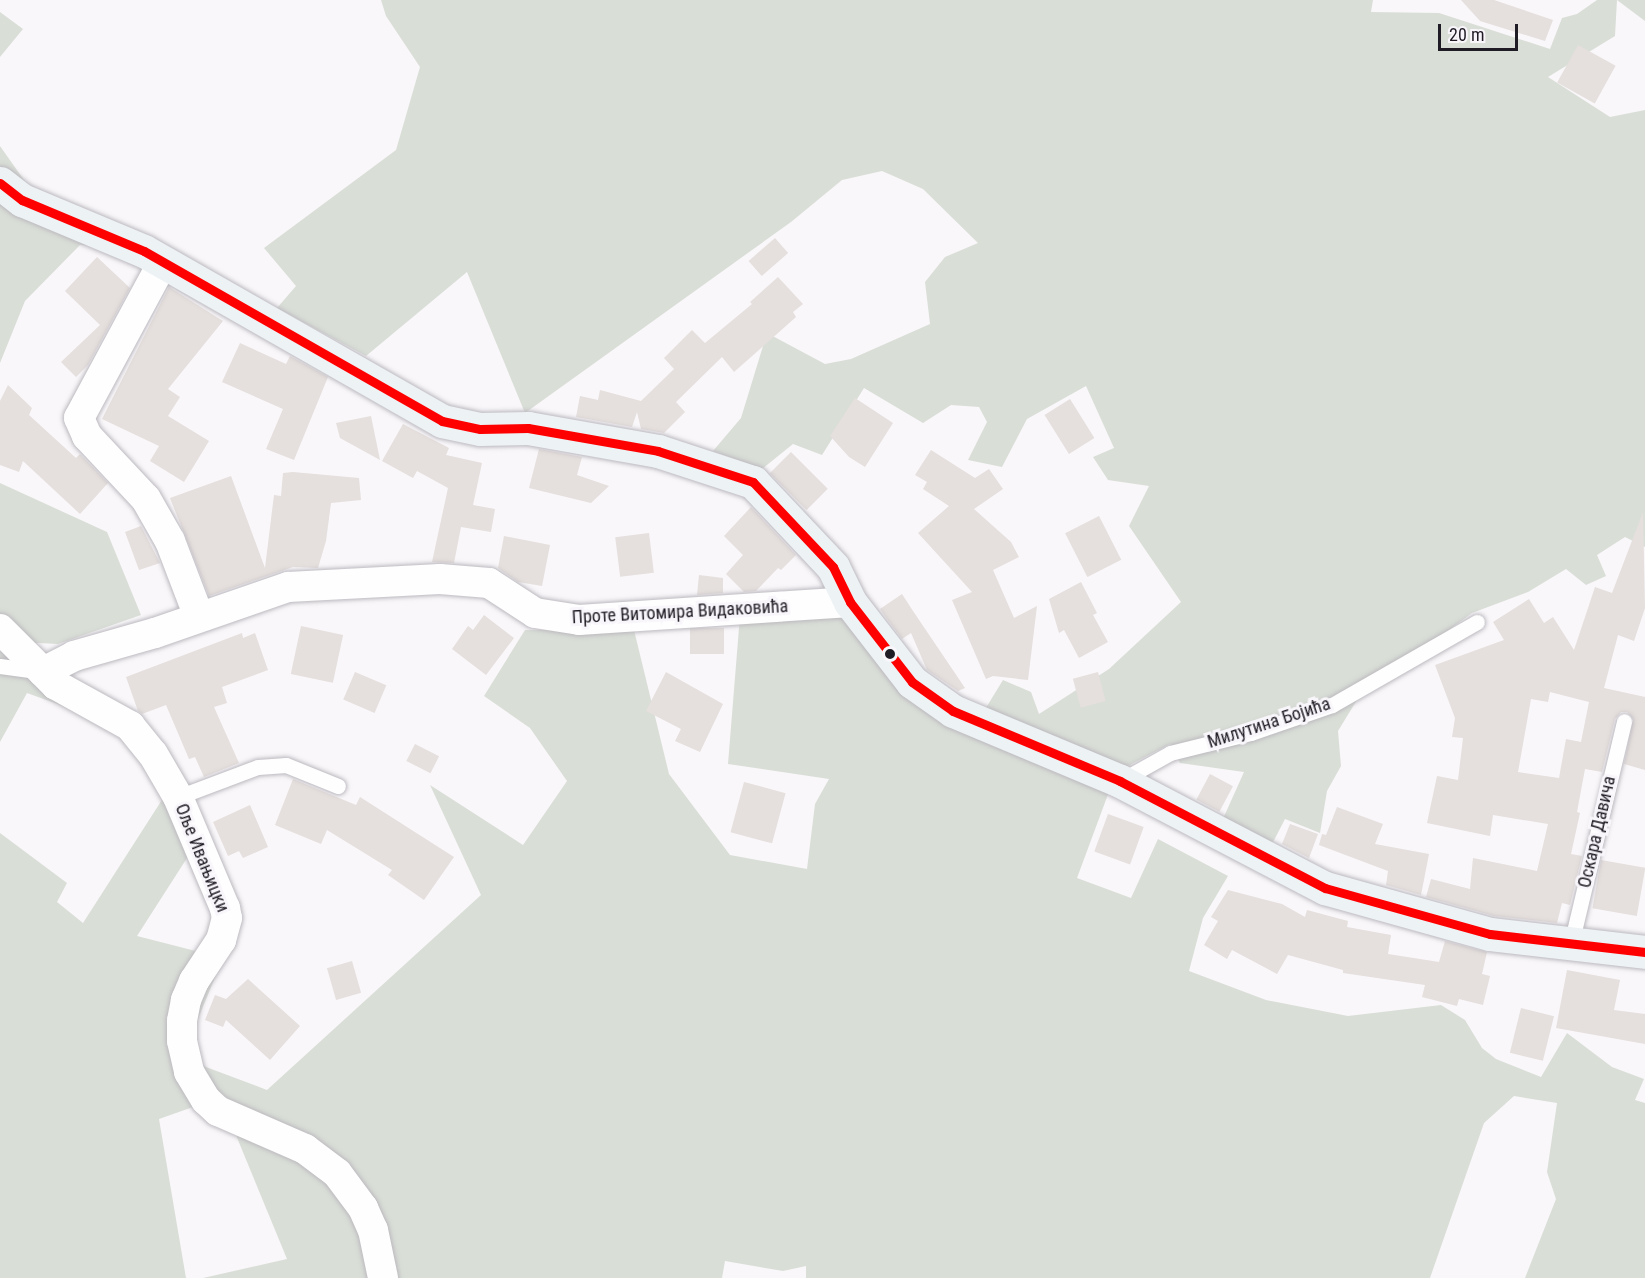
<!DOCTYPE html>
<meta charset="utf-8">
<style>
body{margin:0}
#map{position:relative;width:1645px;height:1278px;overflow:hidden;background:#f9f7fa;font-family:"Roboto Condensed",sans-serif}
div>[style]{position:absolute}
[style*='--x']{left:calc(var(--x)*1px);top:calc(var(--y)*1px);width:calc(var(--w)*1px);rotate:calc(var(--a)*1deg)}
.green>*{inset:0;background:#d9ded7}
.building>*{inset:0;background:#e5dfdd;transform-origin:0 0}
.roads{filter:drop-shadow(0 0 2px #bcb9bf) drop-shadow(0 0 2px #bcb9bf)}
.lane>*{height:15px;margin:-7.5px;padding:0 7.5px;transform-origin:7.5px;border-radius:7.5px;background:#fefefe}
.street>*{height:30px;margin:-15px;padding:0 15px;transform-origin:15px;border-radius:15px;background:#fefefe}
.secondary>*{height:33px;margin:-16.5px;padding:0 16.5px;transform-origin:16.5px;border-radius:16.5px;background:#edf2f4}
.bus-1>*{height:9px;margin:-4.5px;padding:0 4.5px;transform-origin:4.5px;border-radius:4.5px;background:#f00}
.dots>*{width:16px;height:16px;translate:-50% -50%;box-sizing:border-box;border:3px solid #f9f6fb;border-radius:50%}
span{translate:-50% -50%;white-space:nowrap;text-align:center;line-height:1.15;-webkit-text-stroke:6px #f9f6fb;paint-order:stroke}
.street-label{font-size:18px;color:#201c25}
.scale{position:absolute;left:1438px;top:24px;width:80px;height:27px;box-sizing:border-box;border:3px solid #201c25;border-top:0;padding-left:8px;font-size:18px;line-height:21px;white-space:nowrap;color:#201c25;-webkit-text-stroke:4px #f9f6fb;paint-order:stroke}
</style>
<div id="map">
<div class="green">
<div style="clip-path:polygon(381px 0,1373px 0,1371px 12px,1439px 13px,1550px 49px,1562px 18px,1577px 14px,1597px 0,1645px 0,1645px 21px,1617px 0,1615px 36px,1548px 77px,1610px 117px,1645px 110px,1645px 547px,1625px 537px,1597px 555px,1606px 576px,1586px 585px,1566px 569px,1528px 592px,1472px 613px,1360px 695px,1338px 731px,1341px 766px,1327px 791px,1320px 833px,1285px 819px,1270px 848px,1222px 821px,1244px 772px,1180px 763px,1170px 744px,1120px 770px,1110px 789px,1077px 878px,1131px 898px,1158px 839px,1228px 876px,1203px 918px,1189px 971px,1266px 1000px,1348px 1016px,1441px 1005px,1465px 1020px,1482px 1048px,1496px 1059px,1541px 1077px,1567px 1033px,1612px 1067px,1644px 1079px,1635px 1100px,1645px 1103px,1645px 1278px,1525px 1278px,1556px 1199px,1547px 1172px,1557px 1103px,1514px 1096px,1484px 1123px,1430px 1278px,806px 1278px,806px 1266px,783px 1271px,725px 1261px,722px 1278px,203px 1278px,287px 1259px,233px 1128px,193px 1107px,159px 1119px,186px 1278px,0 1278px,0 833px,67px 883px,57px 902px,83px 923px,167px 792px,196px 844px,137px 936px,223px 958px,182px 1058px,267px 1090px,481px 895px,430px 785px,523px 845px,567px 781px,530px 728px,484px 696px,525px 630px,634px 630px,669px 774px,730px 855px,807px 869px,815px 804px,829px 779px,728px 764px,741px 603px,831px 594px,872px 641px,984px 711px,1003px 680px,1031px 692px,1039px 714px,1109px 669px,1181px 602px,1129px 526px,1149px 486px,1108px 480px,1093px 457px,1114px 448px,1086px 386px,1027px 419px,1002px 467px,968px 460px,987px 422px,979px 407px,951px 405px,923px 423px,864px 388px,822px 455px,793px 444px,762px 469px,713px 451px,741px 418px,767px 333px,825px 364px,851px 359px,930px 324px,925px 282px,945px 257px,978px 243px,923px 189px,882px 171px,842px 180px,791px 222px,525px 413px,467px 272px,366px 356px,277px 308px,296px 286px,264px 248px,396px 150px,420px 67px,386px 16px)"></div>
<div style="clip-path:polygon(0 12px,23px 29px,0 57px)"></div>
<div style="clip-path:polygon(0 146px,31px 190px,174px 249px,80px 245px,25px 301px,0 363px)"></div>
<div style="clip-path:polygon(0 483px,107px 532px,141px 615px,58px 644px,0 641px)"></div>
<div style="clip-path:polygon(0 645px,107px 722px,27px 693px,0 742px)"></div>
</div>
<div class="building">
<div style="clip-path:polygon(1461px 0,1494px 0,1553px 20px,1545px 41px,1480px 21px)"></div>
<div style="left:1578px;top:45px;width:43px;height:43px;rotate:29deg"></div>
<div style="left:775px;top:238px;width:20px;height:35px;rotate:49deg"></div>
<div style="clip-path:polygon(97px 257px,130px 288px,88px 365px,76px 377px,61px 362px,100px 325px,65px 291px)"></div>
<div style="clip-path:polygon(778px 277px,803px 304px,793px 312px,796px 317px,734px 372px,722px 357px,676px 402px,685px 412px,664px 433px,641px 429px,637px 412px,632px 427px,576px 417px,580px 396px,598px 400px,600px 390px,641px 401px,674px 369px,664px 358px,692px 330px,705px 343px,752px 304px,750px 302px)"></div>
<div style="clip-path:polygon(169px 287px,223px 321px,168px 389px,180px 397px,168px 416px,209px 441px,184px 482px,150px 461px,159px 446px,102px 419px)"></div>
<div style="clip-path:polygon(240px 343px,286px 364px,290px 356px,328px 377px,294px 460px,266px 449px,283px 409px,222px 382px)"></div>
<div style="clip-path:polygon(8px 385px,32px 408px,29px 415px,76px 458px,80px 454px,108px 483px,80px 514px,23px 461px,19px 472px,0 465px,0 401px)"></div>
<div style="clip-path:polygon(855px 398px,893px 423px,865px 467px,849px 457px,830px 436px)"></div>
<div style="left:1070px;top:399px;width:46px;height:30px;rotate:58deg"></div>
<div style="clip-path:polygon(371px 416px,380px 460px,340px 438px,336px 423px)"></div>
<div style="clip-path:polygon(403px 424px,449px 448px,446px 455px,482px 463px,473px 505px,495px 509px,491px 532px,461px 527px,454px 563px,432px 562px,448px 488px,417px 471px,413px 478px,382px 461px)"></div>
<div style="clip-path:polygon(539px 449px,582px 457px,577px 475px,609px 486px,591px 503px,529px 488px)"></div>
<div style="clip-path:polygon(931px 450px,975px 478px,989px 469px,1003px 489px,974px 509px,1011px 542px,1019px 557px,993px 570px,1014px 618px,1037px 606px,1028px 680px,993px 676px,986px 679px,952px 600px,972px 592px,918px 533px,949px 506px,923px 489px,927px 482px,915px 475px)"></div>
<div style="left:791px;top:452px;width:52px;height:30px;rotate:45deg"></div>
<div style="clip-path:polygon(293px 472px,359px 478px,361px 500px,331px 503px,326px 541px,318px 568px,293px 567px,209px 596px,170px 498px,231px 476px,265px 568px,274px 495px,281px 496px,283px 473px)"></div>
<div style="clip-path:polygon(751px 507px,796px 555px,781px 570px,778px 568px,756px 591px,744px 592px,726px 574px,743px 555px,724px 536px)"></div>
<div style="clip-path:polygon(evenodd,1643px 512px,1645px 608px,1634px 641px,1618px 635px,1604px 688px,1645px 697px,1645px 770px,1624px 764px,1633px 719px,1627px 712px,1621px 712px,1615px 719px,1602px 772px,1585px 769px,1577px 812px,1580px 813px,1571px 854px,1582px 856px,1570px 905px,1562px 903px,1557px 923px,1494px 916px,1426px 897px,1431px 879px,1470px 889px,1473px 858px,1537px 871px,1548px 824px,1493px 815px,1490px 836px,1427px 823px,1437px 776px,1458px 780px,1463px 738px,1452px 737px,1455px 718px,1435px 665px,1504px 640px,1493px 622px,1529px 599px,1544px 623px,1553px 617px,1574px 650px,1595px 587px,1612px 593px,1643px 512px,1550px 692px,1589px 702px,1581px 742px,1566px 739px,1559px 778px,1518px 772px,1531px 699px,1548px 702px,1550px 692px)"></div>
<div style="left:1099px;top:516px;width:49px;height:38px;rotate:63deg"></div>
<div style="clip-path:polygon(141px 526px,160px 563px,139px 570px,125px 532px)"></div>
<div style="left:649px;top:533px;width:40px;height:34px;rotate:83deg"></div>
<div style="clip-path:polygon(504px 536px,550px 545px,542px 586px,518px 582px,498px 568px)"></div>
<div style="clip-path:polygon(699px 575px,723px 578px,723px 593px,697px 595px)"></div>
<div style="clip-path:polygon(1081px 582px,1097px 613px,1093px 615px,1108px 642px,1079px 658px,1064px 630px,1059px 633px,1049px 599px)"></div>
<div style="clip-path:polygon(902px 594px,913px 611px,965px 688px,958px 691px,927px 670px,911px 633px,902px 639px,887px 619px,880px 609px)"></div>
<div style="clip-path:polygon(484px 615px,514px 638px,486px 675px,452px 649px,468px 626px,473px 630px)"></div>
<div style="left:301px;top:626px;width:43px;height:49px;rotate:12deg"></div>
<div style="left:724px;top:628px;width:26px;height:34px;rotate:90deg"></div>
<div style="clip-path:polygon(242px 633px,243px 638px,255px 633px,268px 670px,222px 687px,227px 703px,214px 707px,239px 763px,204px 777px,195px 757px,189px 759px,166px 705px,142px 714px,138px 711px,126px 677px)"></div>
<div style="left:355px;top:672px;width:34px;height:30px;rotate:23deg"></div>
<div style="clip-path:polygon(666px 672px,723px 704px,700px 752px,675px 741px,681px 729px,646px 711px)"></div>
<div style="left:1098px;top:672px;width:30px;height:26px;rotate:75deg"></div>
<div style="left:415px;top:744px;width:27px;height:19px;rotate:27deg"></div>
<div style="left:1210px;top:774px;width:26px;height:29px;rotate:28deg"></div>
<div style="clip-path:polygon(293px 779px,356px 805px,360px 797px,454px 857px,424px 900px,388px 875px,392px 870px,327px 830px,321px 844px,275px 825px)"></div>
<div style="left:744px;top:782px;width:43px;height:52px;rotate:15deg"></div>
<div style="clip-path:polygon(250px 805px,268px 847px,243px 858px,239px 851px,228px 856px,213px 822px)"></div>
<div style="clip-path:polygon(1337px 807px,1383px 824px,1375px 844px,1429px 854px,1421px 895px,1386px 885px,1388px 871px,1319px 845px,1322px 834px,1326px 835px)"></div>
<div style="left:1108px;top:814px;width:38px;height:40px;rotate:20deg"></div>
<div style="clip-path:polygon(1290px 824px,1318px 834px,1309px 858px,1282px 844px)"></div>
<div style="left:1601px;top:860px;width:45px;height:49px;rotate:10deg"></div>
<div style="clip-path:polygon(1228px 890px,1282px 904px,1305px 917px,1307px 910px,1348px 921px,1347px 927px,1391px 935px,1388px 954px,1439px 962px,1445px 941px,1487px 952px,1482px 974px,1490px 976px,1483px 1005px,1459px 999px,1457px 1006px,1422px 997px,1425px 985px,1343px 973px,1343px 970px,1288px 955px,1277px 974px,1232px 950px,1227px 959px,1204px 945px,1218px 921px,1211px 917px)"></div>
<div style="left:352px;top:961px;width:33px;height:26px;rotate:74deg"></div>
<div style="clip-path:polygon(1567px 970px,1620px 980px,1614px 1010px,1645px 1014px,1645px 1044px,1556px 1028px)"></div>
<div style="clip-path:polygon(248px 979px,300px 1026px,270px 1060px,226px 1020px,223px 1027px,205px 1020px,215px 995px,226px 999px)"></div>
<div style="left:1521px;top:1008px;width:34px;height:46px;rotate:14deg"></div>
</div>
<div class="roads">
<div class="lane">
<div style="--x:0;--y:666;--w:37;--a:8"></div>
<div style="--x:1120;--y:781;--w:57;--a:-29.2"></div>
<div style="--x:1170;--y:753;--w:83;--a:-13.9"></div>
<div style="--x:1251;--y:733;--w:86;--a:-19.1"></div>
<div style="--x:1332;--y:705;--w:167;--a:-29.8"></div>
<div style="--x:178;--y:797;--w:85;--a:-20.6"></div>
<div style="--x:258;--y:767;--w:28;--a:-4"></div>
<div style="--x:286;--y:765;--w:56;--a:22"></div>
<div style="--x:1571;--y:944;--w:229;--a:-76.6"></div>
</div>
<div class="street">
<div style="--x:163;--y:262;--w:177;--a:118.3"></div>
<div style="--x:79;--y:418;--w:20;--a:66"></div>
<div style="--x:87;--y:436;--w:86;--a:46.9"></div>
<div style="--x:146;--y:499;--w:48;--a:60.3"></div>
<div style="--x:170;--y:541;--w:81;--a:69.1"></div>
<div style="--x:0;--y:629;--w:79;--a:45"></div>
<div style="--x:56;--y:685;--w:85;--a:29"></div>
<div style="--x:130;--y:726;--w:36;--a:51"></div>
<div style="--x:153;--y:754;--w:50;--a:59.8"></div>
<div style="--x:178;--y:797;--w:121;--a:67.1"></div>
<div style="--x:225;--y:908;--w:10;--a:79"></div>
<div style="--x:227;--y:918;--w:23;--a:105"></div>
<div style="--x:221;--y:940;--w:49;--a:123.4"></div>
<div style="--x:194;--y:981;--w:21;--a:113"></div>
<div style="--x:186;--y:1000;--w:21;--a:101"></div>
<div style="--x:182;--y:1021;--w:20;--a:90"></div>
<div style="--x:182;--y:1041;--w:32;--a:77"></div>
<div style="--x:189;--y:1072;--w:33;--a:59"></div>
<div style="--x:206;--y:1100;--w:16;--a:43"></div>
<div style="--x:218;--y:1111;--w:95;--a:23.6"></div>
<div style="--x:305;--y:1149;--w:40;--a:37"></div>
<div style="--x:337;--y:1173;--w:44;--a:53.4"></div>
<div style="--x:363;--y:1208;--w:24;--a:66"></div>
<div style="--x:373;--y:1230;--w:49;--a:78.2"></div>
<div style="--x:43;--y:672;--w:35;--a:-27"></div>
<div style="--x:74;--y:656;--w:84;--a:-15.9"></div>
<div style="--x:155;--y:633;--w:141;--a:-19.1"></div>
<div style="--x:288;--y:587;--w:152;--a:-3"></div>
<div style="--x:440;--y:579;--w:49;--a:4.7"></div>
<div style="--x:489;--y:583;--w:55;--a:33.1"></div>
<div style="--x:535;--y:613;--w:45;--a:9"></div>
<div style="--x:579;--y:620;--w:272;--a:-3.8"></div>
</div>
<div class="secondary">
<div style="--x:0;--y:183;--w:28;--a:38"></div>
<div style="--x:22;--y:200;--w:132;--a:22.7"></div>
<div style="--x:144;--y:251;--w:343;--a:29.7"></div>
<div style="--x:442;--y:421;--w:39;--a:12"></div>
<div style="--x:480;--y:429;--w:48;--a:-1.2"></div>
<div style="--x:528;--y:428;--w:132;--a:10"></div>
<div style="--x:658;--y:451;--w:100;--a:18.1"></div>
<div style="--x:753;--y:482;--w:117;--a:46.7"></div>
<div style="--x:833;--y:567;--w:39;--a:64"></div>
<div style="--x:850;--y:602;--w:101;--a:52.2"></div>
<div style="--x:912;--y:682;--w:50;--a:35.3"></div>
<div style="--x:953;--y:711;--w:181;--a:22.7"></div>
<div style="--x:1120;--y:781;--w:231;--a:27.6"></div>
<div style="--x:1325;--y:888;--w:171;--a:15.6"></div>
<div style="--x:1490;--y:934;--w:156;--a:6.6"></div>
</div>
</div>
<div class="bus-1">
<div style="--x:0;--y:183;--w:28;--a:38"></div>
<div style="--x:22;--y:200;--w:132;--a:22.7"></div>
<div style="--x:144;--y:251;--w:343;--a:29.7"></div>
<div style="--x:442;--y:421;--w:39;--a:12"></div>
<div style="--x:480;--y:429;--w:48;--a:-1.2"></div>
<div style="--x:528;--y:428;--w:132;--a:10"></div>
<div style="--x:658;--y:451;--w:100;--a:18.1"></div>
<div style="--x:753;--y:482;--w:117;--a:46.7"></div>
<div style="--x:833;--y:567;--w:39;--a:64"></div>
<div style="--x:850;--y:602;--w:101;--a:52.2"></div>
<div style="--x:912;--y:682;--w:50;--a:35.3"></div>
<div style="--x:953;--y:711;--w:181;--a:22.7"></div>
<div style="--x:1120;--y:781;--w:231;--a:27.6"></div>
<div style="--x:1325;--y:888;--w:171;--a:15.6"></div>
<div style="--x:1490;--y:934;--w:156;--a:6.6"></div>
</div>
<div class="dots">
<div style="left:890px;top:654px;background:#201c25"></div>
</div>
<div class="street-label">
<span style="left:680px;top:612px;rotate:-3deg">Проте Витомира Видаковића</span>
<span style="left:1269px;top:723px;rotate:-18deg">Милутина Бојића</span>
<span style="left:1597px;top:832px;rotate:-77deg">Оскара Давича</span>
<span style="left:202px;top:858px;rotate:68deg">Оље Ивањицки</span>
</div>
<div class="scale">20 m</div>
</div>
